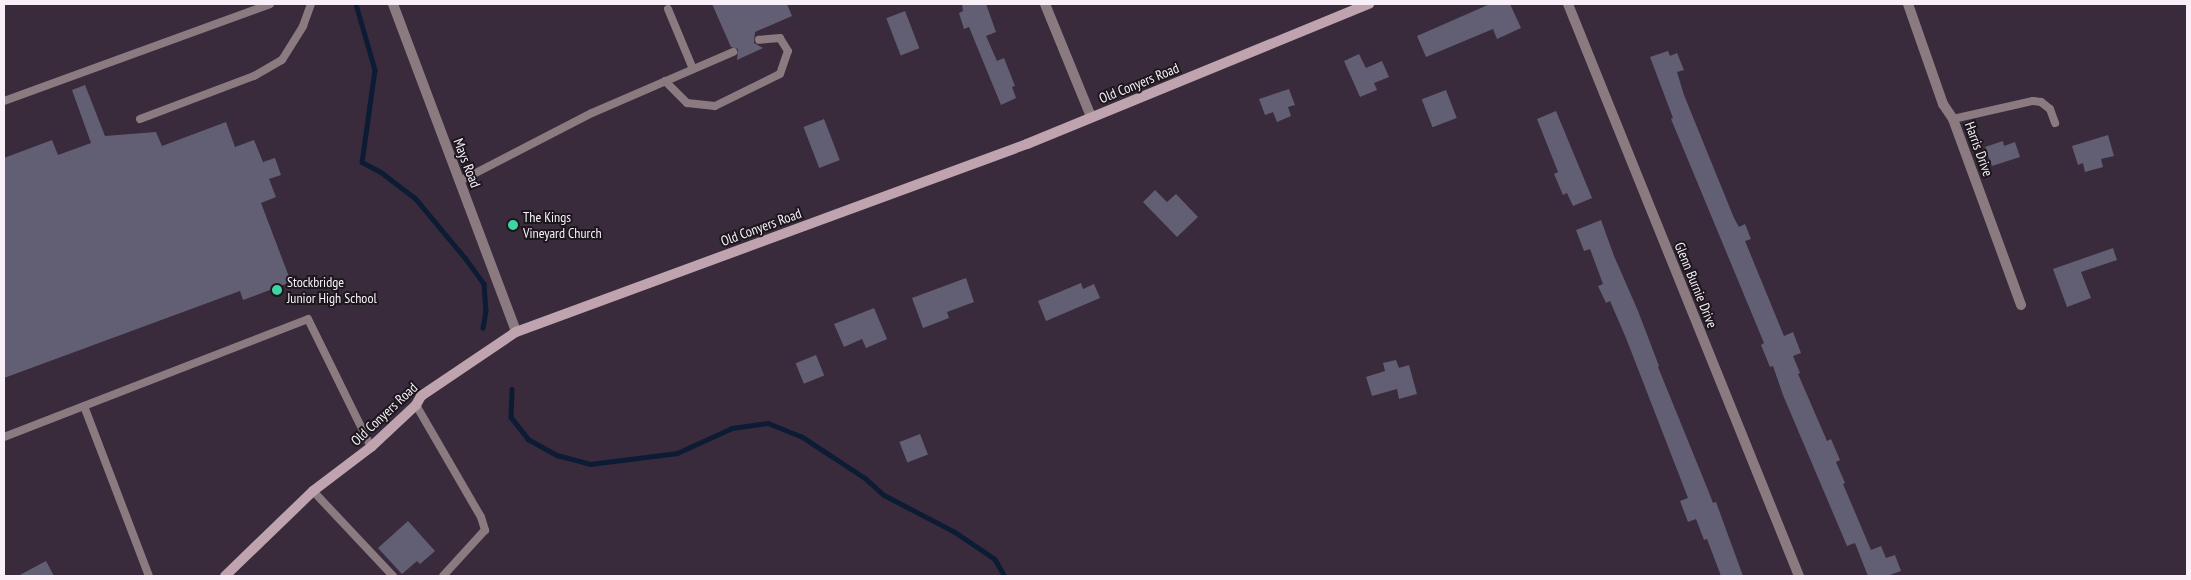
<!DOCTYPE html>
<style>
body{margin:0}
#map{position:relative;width:2191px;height:580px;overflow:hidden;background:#392b3b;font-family:"PT Sans Narrow",sans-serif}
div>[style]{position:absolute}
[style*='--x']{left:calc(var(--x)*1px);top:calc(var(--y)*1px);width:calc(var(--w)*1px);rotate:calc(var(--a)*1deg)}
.stream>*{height:4.5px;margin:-2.25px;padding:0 2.25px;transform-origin:2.25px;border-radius:2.25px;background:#0d1c35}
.building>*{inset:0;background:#625f75;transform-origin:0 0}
.lane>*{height:8px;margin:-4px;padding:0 4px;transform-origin:4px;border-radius:4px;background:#8c7a81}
.street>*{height:10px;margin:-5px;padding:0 5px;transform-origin:5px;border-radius:5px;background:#8c7a81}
.secondary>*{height:10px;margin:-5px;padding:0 5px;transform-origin:5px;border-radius:5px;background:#bfa3ae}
.dots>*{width:14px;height:14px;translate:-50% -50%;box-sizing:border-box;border:2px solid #1c161d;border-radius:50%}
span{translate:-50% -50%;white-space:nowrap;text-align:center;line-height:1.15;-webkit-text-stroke:4px #1c161d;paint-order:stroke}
.street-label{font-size:14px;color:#f8eff9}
.poi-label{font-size:14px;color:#f8eff9}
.left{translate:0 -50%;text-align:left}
.frame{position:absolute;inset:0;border:5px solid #f8eff9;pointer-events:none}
</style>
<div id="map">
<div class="stream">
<div style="--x:356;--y:4;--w:69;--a:73.9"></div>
<div style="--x:375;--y:70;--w:93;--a:98"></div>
<div style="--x:362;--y:162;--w:21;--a:28"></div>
<div style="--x:381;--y:172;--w:44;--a:37.6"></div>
<div style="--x:416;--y:199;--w:78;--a:50.2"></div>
<div style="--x:466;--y:259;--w:31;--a:54"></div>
<div style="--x:484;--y:284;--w:27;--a:86"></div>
<div style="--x:486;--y:311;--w:17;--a:100"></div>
<div style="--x:512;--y:389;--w:28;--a:92"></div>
<div style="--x:511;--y:417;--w:28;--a:52"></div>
<div style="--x:528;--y:439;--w:33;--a:29"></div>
<div style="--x:557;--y:455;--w:34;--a:15"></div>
<div style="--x:590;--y:464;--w:88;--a:-7.2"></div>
<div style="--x:677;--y:453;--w:60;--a:-24.4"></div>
<div style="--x:732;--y:428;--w:36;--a:-8"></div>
<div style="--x:768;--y:423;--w:35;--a:22"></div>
<div style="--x:801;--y:436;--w:77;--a:33.3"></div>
<div style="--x:865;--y:478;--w:25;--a:42"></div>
<div style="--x:884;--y:495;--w:80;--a:27.5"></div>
<div style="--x:955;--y:532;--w:48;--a:34"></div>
<div style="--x:995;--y:559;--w:20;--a:60"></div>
</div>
<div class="building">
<div style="clip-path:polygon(712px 4px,787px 4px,792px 16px,755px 32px,754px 43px,763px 48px,737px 60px,738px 49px,731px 47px)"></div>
<div style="clip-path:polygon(962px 4px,986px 4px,996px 32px,986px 36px,997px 61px,1004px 58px,1015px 86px,1012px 87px,1016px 98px,1001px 105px,969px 27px,964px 29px,959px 13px,963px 11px)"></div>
<div style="clip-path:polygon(1490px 4px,1510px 4px,1521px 28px,1497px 39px,1493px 29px,1426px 57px,1417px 36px)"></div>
<div style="left:905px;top:11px;width:40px;height:20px;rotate:69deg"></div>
<div style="clip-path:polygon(1668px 51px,1670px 56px,1677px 53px,1684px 70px,1677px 72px,1684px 95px,1734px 218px,1739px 227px,1745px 224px,1751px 239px,1745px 241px,1784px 336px,1793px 332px,1801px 353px,1793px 356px,1800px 373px,1798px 374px,1827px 441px,1831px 439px,1840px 460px,1836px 462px,1845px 483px,1843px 484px,1871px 550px,1881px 546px,1886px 558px,1895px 555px,1901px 571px,1887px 576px,1868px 576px,1855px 543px,1847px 546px,1783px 395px,1773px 366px,1770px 367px,1761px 345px,1764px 343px,1671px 119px,1673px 118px,1650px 57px)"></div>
<div style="clip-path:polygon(1359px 54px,1366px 68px,1382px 61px,1389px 77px,1374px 83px,1377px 90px,1360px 97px,1344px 61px)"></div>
<div style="clip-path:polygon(85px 85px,105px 136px,156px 132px,162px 146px,226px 122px,235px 147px,254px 140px,263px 162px,275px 158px,281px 175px,269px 179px,276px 197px,261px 203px,291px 282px,243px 300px,240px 291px,4px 378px,4px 158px,52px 140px,58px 155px,91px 143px,72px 90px)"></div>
<div style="clip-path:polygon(1289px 89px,1295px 105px,1288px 107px,1291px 116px,1277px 122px,1273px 112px,1265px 115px,1259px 99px)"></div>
<div style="left:1446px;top:90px;width:30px;height:26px;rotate:69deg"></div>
<div style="clip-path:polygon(1556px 111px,1592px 198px,1573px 206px,1567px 193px,1563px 195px,1554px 174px,1558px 172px,1537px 119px)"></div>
<div style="left:824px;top:119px;width:44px;height:22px;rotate:69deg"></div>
<div style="clip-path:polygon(2108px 135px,2114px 156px,2101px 159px,2103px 167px,2085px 172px,2083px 163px,2078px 165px,2072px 146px)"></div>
<div style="clip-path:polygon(2003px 141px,2004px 146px,2015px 142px,2020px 157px,1992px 166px,1985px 147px)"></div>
<div style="clip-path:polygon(1155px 190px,1167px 202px,1176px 194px,1198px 217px,1177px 237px,1143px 202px)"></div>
<div style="clip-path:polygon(1601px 220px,1614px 256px,1638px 311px,1659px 366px,1658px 367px,1708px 490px,1713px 503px,1716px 502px,1743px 576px,1721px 576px,1707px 539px,1704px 540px,1696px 519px,1688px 522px,1680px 501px,1688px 498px,1626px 338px,1610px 301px,1606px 303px,1598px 286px,1603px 284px,1590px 249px,1584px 251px,1576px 230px)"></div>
<div style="clip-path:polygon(2113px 248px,2117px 260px,2081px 272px,2091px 298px,2067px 307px,2053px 269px)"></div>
<div style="clip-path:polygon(966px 278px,974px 302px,947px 312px,949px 318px,923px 328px,912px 298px)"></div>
<div style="clip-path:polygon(1081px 283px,1083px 289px,1094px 284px,1100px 298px,1046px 321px,1038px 301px)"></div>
<div style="clip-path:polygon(874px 308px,887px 339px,866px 348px,862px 339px,844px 347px,834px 324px)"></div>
<div style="left:816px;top:355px;width:22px;height:22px;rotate:68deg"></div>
<div style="clip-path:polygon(1396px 360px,1399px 368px,1409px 365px,1417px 394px,1399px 399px,1397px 389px,1372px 396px,1366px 377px,1385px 371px,1383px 363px)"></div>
<div style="left:920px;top:434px;width:22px;height:22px;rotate:69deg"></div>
<div style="clip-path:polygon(408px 521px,435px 551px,420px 564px,417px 561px,402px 574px,378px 548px)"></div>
<div style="clip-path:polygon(46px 561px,54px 576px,18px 576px)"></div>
</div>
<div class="lane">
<div style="--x:668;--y:9;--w:65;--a:67.4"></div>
<div style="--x:665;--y:81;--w:31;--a:45"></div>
<div style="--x:687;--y:103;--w:28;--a:6"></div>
<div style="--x:715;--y:106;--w:72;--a:-26.2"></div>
<div style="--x:780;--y:74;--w:24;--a:-71"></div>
<div style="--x:788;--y:51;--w:15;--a:-122"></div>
<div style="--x:780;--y:38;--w:21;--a:175"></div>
<div style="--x:4;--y:101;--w:283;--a:-20"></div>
<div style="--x:140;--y:119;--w:122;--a:-20.7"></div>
<div style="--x:254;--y:76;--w:32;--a:-30"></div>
<div style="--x:282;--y:60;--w:40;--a:-58"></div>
<div style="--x:303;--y:26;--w:23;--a:-70"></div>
<div style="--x:1953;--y:119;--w:82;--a:-12.7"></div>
<div style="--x:2033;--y:101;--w:8;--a:7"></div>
<div style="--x:2041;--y:102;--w:11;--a:38"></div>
<div style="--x:2050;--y:109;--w:15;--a:70"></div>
<div style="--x:460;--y:181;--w:148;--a:-27.3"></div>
<div style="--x:592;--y:113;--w:154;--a:-23.4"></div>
<div style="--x:416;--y:405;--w:129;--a:59.9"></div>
<div style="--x:481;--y:517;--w:14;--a:73"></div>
<div style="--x:485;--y:530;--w:62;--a:132.4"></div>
<div style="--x:84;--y:406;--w:182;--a:69.1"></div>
<div style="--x:4;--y:437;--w:326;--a:-21.2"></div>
<div style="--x:308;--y:319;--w:143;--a:63.8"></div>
<div style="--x:313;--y:491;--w:117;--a:46.7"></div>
</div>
<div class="street">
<div style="--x:393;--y:4;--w:350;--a:69.4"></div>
<div style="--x:1045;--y:4;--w:122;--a:67.8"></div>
<div style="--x:1568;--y:4;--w:617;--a:68.01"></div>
<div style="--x:1908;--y:4;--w:106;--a:70.7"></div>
<div style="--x:1943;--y:104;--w:18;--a:56"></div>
<div style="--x:1953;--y:119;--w:198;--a:69.9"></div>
</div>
<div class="secondary">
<div style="--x:225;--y:576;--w:122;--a:-44"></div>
<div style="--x:313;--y:491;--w:73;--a:-37.2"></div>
<div style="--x:371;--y:447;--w:62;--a:-43"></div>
<div style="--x:416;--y:405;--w:10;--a:-61"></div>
<div style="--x:421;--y:396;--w:115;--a:-34"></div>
<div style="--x:516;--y:332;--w:544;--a:-20.2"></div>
<div style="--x:1027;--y:144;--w:370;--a:-22.3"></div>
</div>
<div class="dots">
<div style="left:513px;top:225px;background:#3ed4a3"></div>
<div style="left:277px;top:290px;background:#3ed4a3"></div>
</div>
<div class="street-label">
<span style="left:1139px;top:83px;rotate:-22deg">Old Conyers Road</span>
<span style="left:1979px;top:149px;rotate:70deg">Harris Drive</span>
<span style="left:467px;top:163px;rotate:69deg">Mays Road</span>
<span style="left:761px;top:227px;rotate:-20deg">Old Conyers Road</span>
<span style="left:1696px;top:285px;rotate:68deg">Glenn Burnie Drive</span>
<span style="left:384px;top:414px;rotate:-43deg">Old Conyers Road</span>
</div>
<div class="poi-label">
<span class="left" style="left:523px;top:225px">The Kings<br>Vineyard Church</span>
<span class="left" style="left:287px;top:290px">Stockbridge<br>Junior High School</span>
</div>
<div class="frame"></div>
</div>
